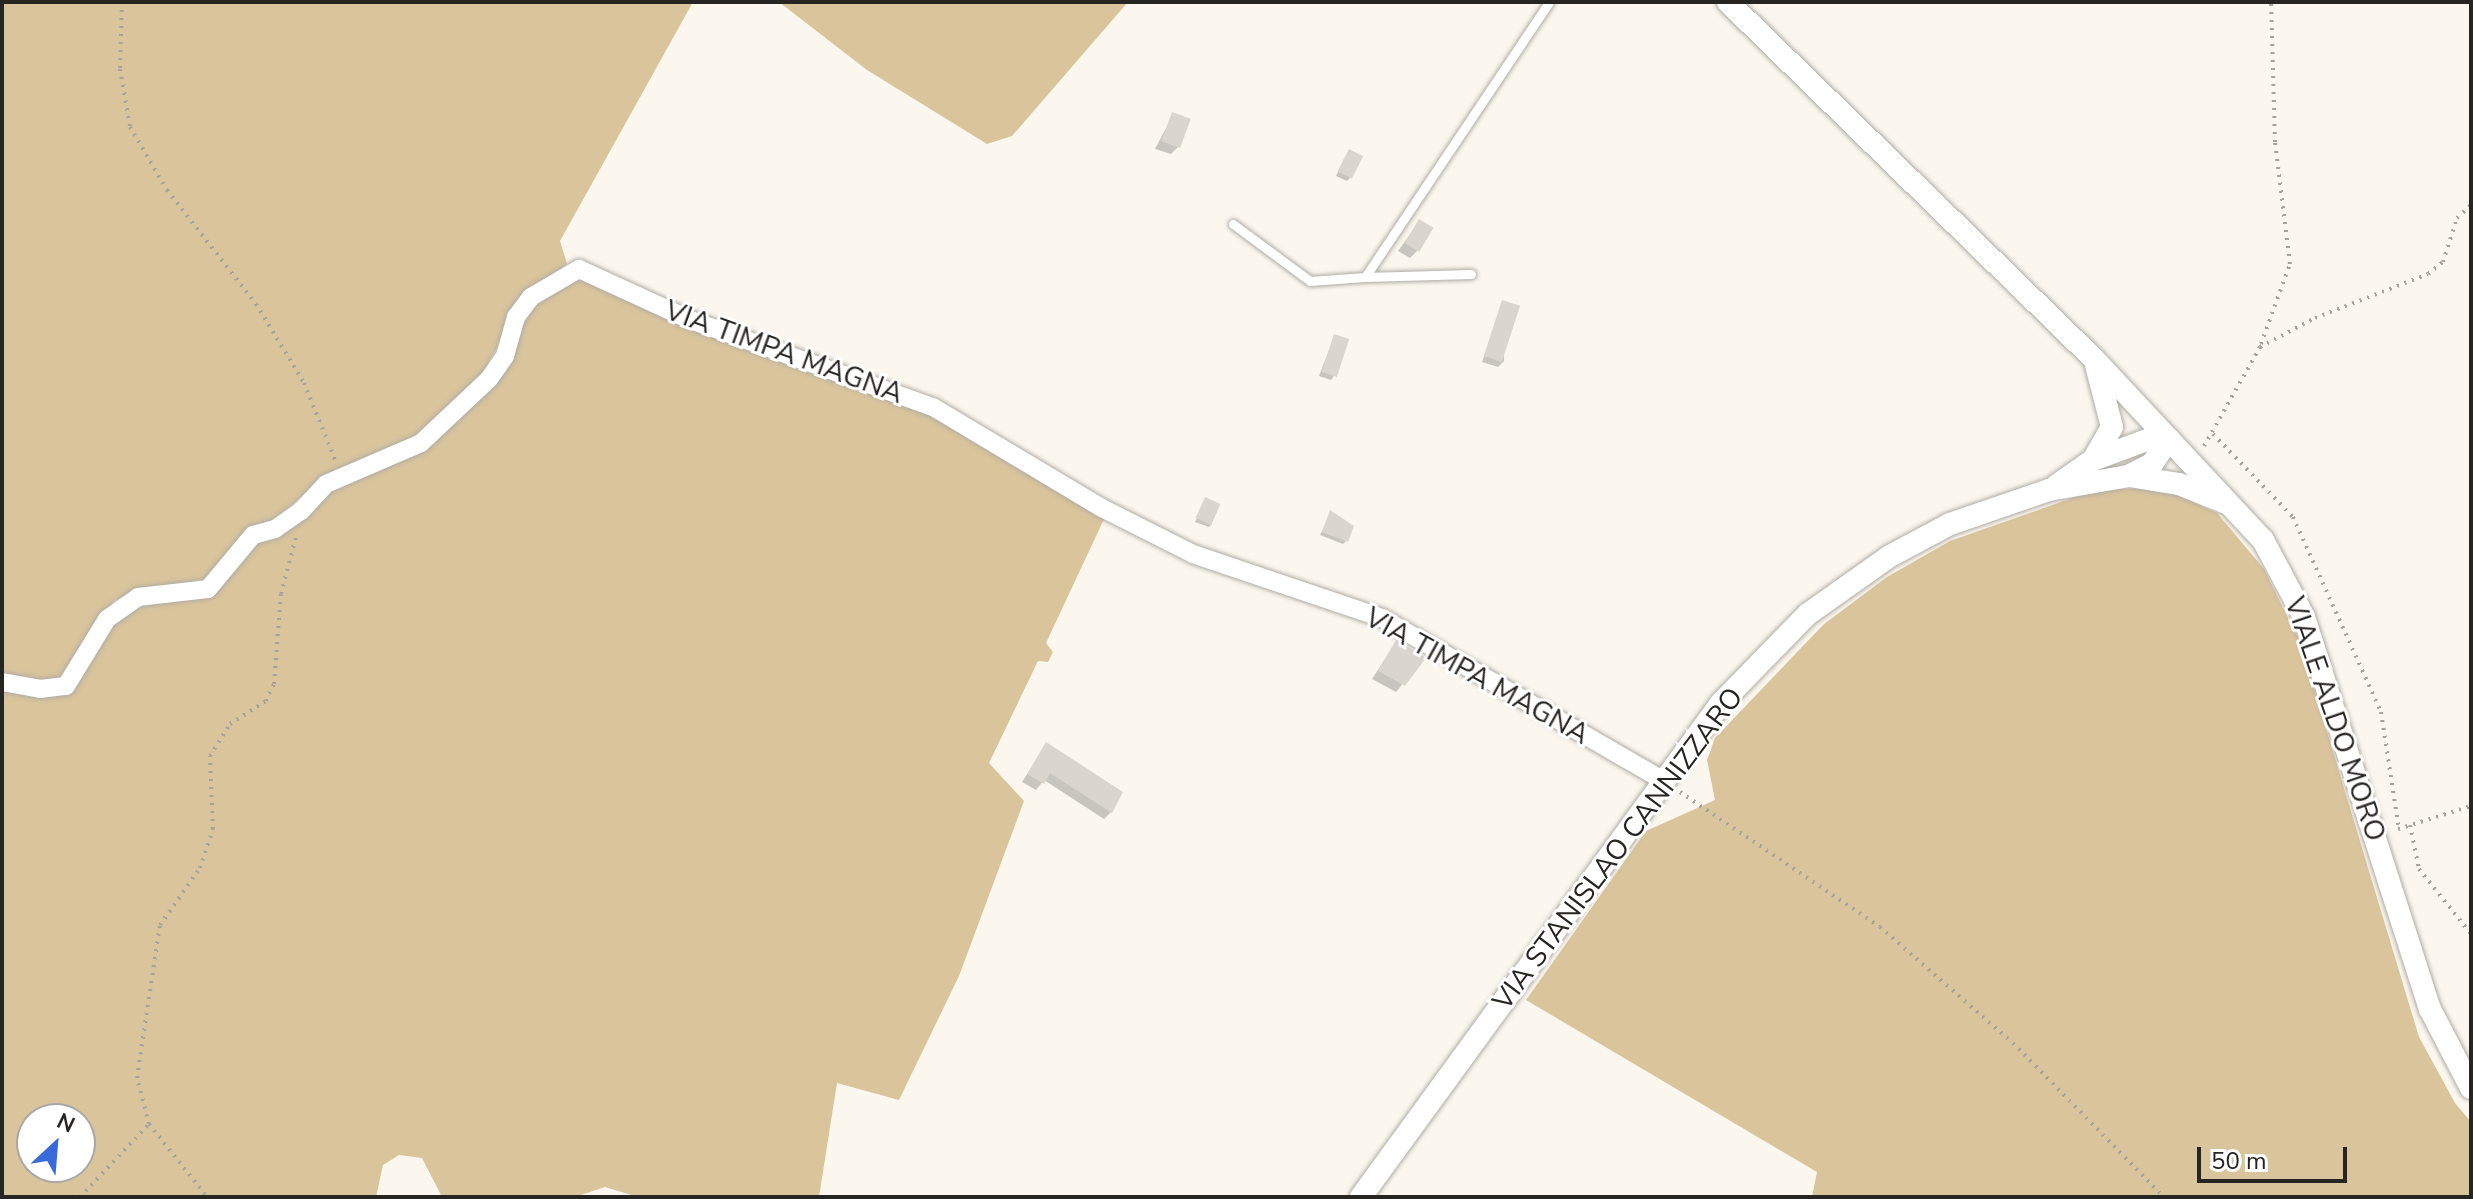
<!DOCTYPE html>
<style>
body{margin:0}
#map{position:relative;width:2473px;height:1199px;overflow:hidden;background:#fbf7ef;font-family:"Nunito Sans",sans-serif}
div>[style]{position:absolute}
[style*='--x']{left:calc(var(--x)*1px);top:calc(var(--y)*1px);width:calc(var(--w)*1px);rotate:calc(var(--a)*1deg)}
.green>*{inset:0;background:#d9c49c}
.shadow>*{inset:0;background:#0003}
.building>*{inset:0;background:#dad6ce;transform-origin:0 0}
.path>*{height:4px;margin-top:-2px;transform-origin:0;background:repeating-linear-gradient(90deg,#a6a39d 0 2px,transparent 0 8px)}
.roads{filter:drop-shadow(0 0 2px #b0aca4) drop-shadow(0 0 2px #b0aca4)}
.service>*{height:9px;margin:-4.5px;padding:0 4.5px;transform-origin:4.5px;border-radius:4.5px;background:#fff}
.minor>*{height:18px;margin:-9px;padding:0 9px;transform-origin:9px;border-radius:9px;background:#fff}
.tertiary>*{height:22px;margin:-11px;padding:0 11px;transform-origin:11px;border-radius:11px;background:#fff}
span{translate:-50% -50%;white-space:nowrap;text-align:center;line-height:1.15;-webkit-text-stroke:6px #fff;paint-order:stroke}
.street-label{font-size:28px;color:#272522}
.frame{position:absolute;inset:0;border:4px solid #272522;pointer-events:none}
.north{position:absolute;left:16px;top:1103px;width:80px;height:80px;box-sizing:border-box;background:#fff;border:2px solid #a9a8a7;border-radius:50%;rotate:26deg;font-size:22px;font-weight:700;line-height:32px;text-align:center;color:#272522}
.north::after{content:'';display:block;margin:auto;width:28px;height:36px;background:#386ada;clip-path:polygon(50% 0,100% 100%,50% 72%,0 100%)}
.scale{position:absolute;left:2197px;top:1147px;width:150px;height:36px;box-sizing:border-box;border:4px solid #272522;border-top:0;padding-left:10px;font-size:24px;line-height:28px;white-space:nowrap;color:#272522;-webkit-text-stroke:6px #fff;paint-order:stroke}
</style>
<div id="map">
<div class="green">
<div style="clip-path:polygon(2px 2px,693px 2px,560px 241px,567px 264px,528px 292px,480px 378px,418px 437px,322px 479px,206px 579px,135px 591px,114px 601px,63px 679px,46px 683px,2px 674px)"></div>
<div style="clip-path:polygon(779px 2px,1128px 2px,1012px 136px,987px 144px,867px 70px)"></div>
<div style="clip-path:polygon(evenodd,583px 275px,932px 413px,1105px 517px,1046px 643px,1053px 652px,1048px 662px,1038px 661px,989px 763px,1024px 801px,959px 976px,899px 1100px,837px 1083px,819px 1197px,638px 1197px,605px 1187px,575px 1197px,442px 1197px,422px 1158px,399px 1155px,383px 1165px,376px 1197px,2px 1197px,2px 689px,45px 696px,112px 621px,133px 606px,210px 594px,240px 555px,345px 479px,426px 447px,499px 377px,534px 301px,583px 275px,32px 1119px,80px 1119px,80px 1167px,32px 1167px,32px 1119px)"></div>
<div style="clip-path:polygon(2144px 488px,2170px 492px,2217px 513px,2264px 569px,2300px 642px,2419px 1037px,2455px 1103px,2471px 1122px,2471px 1197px,1812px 1197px,1817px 1172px,1526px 1000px,1646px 831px,1715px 800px,1707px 760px,1715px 738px,1824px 624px,1887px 577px,1950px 541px,2095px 490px)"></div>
</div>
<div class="shadow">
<div style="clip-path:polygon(1173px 115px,1178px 147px,1171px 154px,1155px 149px)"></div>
<div style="clip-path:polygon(1346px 155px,1350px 178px,1347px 181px,1336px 176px)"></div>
<div style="clip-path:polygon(1419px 222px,1417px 251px,1410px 258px,1398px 251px)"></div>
<div style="clip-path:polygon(1503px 303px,1504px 361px,1498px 367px,1482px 362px)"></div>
<div style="clip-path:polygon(1334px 337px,1334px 376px,1331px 380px,1319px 376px)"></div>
<div style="clip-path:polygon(1206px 499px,1212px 524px,1209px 527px,1195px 522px)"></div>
<div style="clip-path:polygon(1331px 513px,1346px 541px,1343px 544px,1320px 535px)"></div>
<div style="clip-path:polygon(1396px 642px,1424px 658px,1396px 692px,1372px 679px)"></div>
<div style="clip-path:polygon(1046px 745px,1111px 812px,1104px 819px,1044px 780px,1036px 790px,1022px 782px)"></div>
</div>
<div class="building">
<div style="left:1172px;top:112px;width:20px;height:31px;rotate:20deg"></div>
<div style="left:1349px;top:149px;width:16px;height:25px;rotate:27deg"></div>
<div style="left:1419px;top:219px;width:17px;height:28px;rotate:31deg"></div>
<div style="left:1502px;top:300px;width:19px;height:59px;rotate:18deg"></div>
<div style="left:1334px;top:334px;width:16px;height:40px;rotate:18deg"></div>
<div style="left:1205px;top:497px;width:17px;height:23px;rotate:24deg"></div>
<div style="clip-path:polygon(1330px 510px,1354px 526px,1348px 542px,1322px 532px)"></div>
<div style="clip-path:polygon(1396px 640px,1426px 658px,1405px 686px,1378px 671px)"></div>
<div style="clip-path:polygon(1046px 742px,1123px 792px,1112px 813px,1050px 773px,1044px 784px,1027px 774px)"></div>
</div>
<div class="path">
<div style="--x:122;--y:2;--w:67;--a:91.7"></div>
<div style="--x:120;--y:69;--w:59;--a:80.2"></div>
<div style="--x:130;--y:127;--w:73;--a:59.6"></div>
<div style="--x:167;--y:190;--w:145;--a:52"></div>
<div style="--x:256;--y:304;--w:92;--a:58.7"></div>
<div style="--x:304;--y:383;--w:85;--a:67.9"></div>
<div style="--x:2261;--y:344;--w:85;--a:-70.1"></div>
<div style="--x:2290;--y:264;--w:123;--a:-97"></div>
<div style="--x:2275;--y:142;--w:140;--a:-91.6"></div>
<div style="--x:2213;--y:434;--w:115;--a:46.1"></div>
<div style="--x:2293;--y:517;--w:214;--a:65.7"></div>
<div style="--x:2381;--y:712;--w:118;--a:81.3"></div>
<div style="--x:2204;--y:446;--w:114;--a:-60.5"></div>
<div style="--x:2260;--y:347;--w:62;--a:-27.8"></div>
<div style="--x:2315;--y:318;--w:121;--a:-21.3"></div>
<div style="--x:2428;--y:274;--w:19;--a:-39"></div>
<div style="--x:2443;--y:262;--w:46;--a:-72.3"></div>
<div style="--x:2457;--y:218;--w:19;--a:-43"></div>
<div style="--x:1680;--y:792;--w:241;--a:34"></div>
<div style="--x:1880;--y:927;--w:176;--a:41.1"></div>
<div style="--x:2013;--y:1043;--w:216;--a:45.6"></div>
<div style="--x:2410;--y:825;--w:45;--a:78.4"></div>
<div style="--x:2419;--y:869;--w:83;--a:51.3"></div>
<div style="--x:2398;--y:829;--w:77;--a:-17.5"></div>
<div style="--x:149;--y:1124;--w:93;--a:51.5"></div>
<div style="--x:80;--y:1197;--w:100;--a:-46.6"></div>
<div style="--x:149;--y:1124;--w:48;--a:-104.6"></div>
<div style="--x:137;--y:1078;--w:155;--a:-81.5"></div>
<div style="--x:160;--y:925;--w:70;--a:-54.9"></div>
<div style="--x:200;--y:868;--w:41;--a:-71.6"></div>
<div style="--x:213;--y:829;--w:73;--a:-92.4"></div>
<div style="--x:210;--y:756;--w:38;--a:-58"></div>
<div style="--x:230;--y:724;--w:43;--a:-32.6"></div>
<div style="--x:266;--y:701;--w:19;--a:-65"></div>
<div style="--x:274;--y:684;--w:90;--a:-85.6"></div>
<div style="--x:281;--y:594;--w:59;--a:-75.3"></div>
</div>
<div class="roads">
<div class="service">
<div style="--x:1233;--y:224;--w:96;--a:36.5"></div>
<div style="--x:1310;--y:281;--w:55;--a:-4.2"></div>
<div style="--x:1365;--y:277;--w:331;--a:-56.2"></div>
<div style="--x:1365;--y:277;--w:106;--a:-1.6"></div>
</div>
<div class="minor">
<div style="--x:2;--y:682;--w:39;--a:10"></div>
<div style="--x:40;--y:689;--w:26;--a:-7"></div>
<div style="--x:66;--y:686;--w:79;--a:-58.5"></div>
<div style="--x:107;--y:619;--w:38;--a:-35"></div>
<div style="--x:138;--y:597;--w:70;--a:-6.5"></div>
<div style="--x:208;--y:589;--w:70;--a:-50.2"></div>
<div style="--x:253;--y:535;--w:23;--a:-15"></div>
<div style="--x:275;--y:529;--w:32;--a:-35"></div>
<div style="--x:301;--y:511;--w:37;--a:-47"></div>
<div style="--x:326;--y:484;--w:103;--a:-23.3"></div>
<div style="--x:421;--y:443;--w:93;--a:-43.3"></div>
<div style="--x:489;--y:379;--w:28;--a:-55"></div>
<div style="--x:505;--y:356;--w:41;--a:-74.2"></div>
<div style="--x:516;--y:317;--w:25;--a:-53"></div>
<div style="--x:531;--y:297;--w:56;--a:-30.3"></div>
<div style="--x:579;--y:269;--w:120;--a:24.6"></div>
<div style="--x:688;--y:319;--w:260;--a:19.8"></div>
<div style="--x:933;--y:407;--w:197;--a:30.9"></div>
<div style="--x:1102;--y:508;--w:102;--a:26.8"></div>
<div style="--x:1193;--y:554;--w:200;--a:18.7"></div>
<div style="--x:1382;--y:618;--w:326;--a:30"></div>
</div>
<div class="tertiary">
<div style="--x:1728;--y:2;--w:511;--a:44.29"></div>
<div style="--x:2094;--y:359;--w:248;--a:47"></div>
<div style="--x:2263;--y:540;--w:87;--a:62"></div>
<div style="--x:2304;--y:617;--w:412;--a:72.2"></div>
<div style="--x:2430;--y:1009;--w:89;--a:62.6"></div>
<div style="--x:2093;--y:460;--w:38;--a:-60"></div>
<div style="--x:2112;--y:427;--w:64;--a:-104.5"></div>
<div style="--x:2129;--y:476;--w:51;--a:9.1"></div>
<div style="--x:2179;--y:484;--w:51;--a:22"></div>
<div style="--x:2057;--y:485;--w:44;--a:-34.8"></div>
<div style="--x:2093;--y:460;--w:66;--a:-20.4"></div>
<div style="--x:2155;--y:437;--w:14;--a:8"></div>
<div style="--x:1361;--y:1197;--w:611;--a:-53.92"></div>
<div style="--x:1721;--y:703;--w:124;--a:-45.7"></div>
<div style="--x:1808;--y:614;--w:100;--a:-35.3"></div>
<div style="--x:1890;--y:556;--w:68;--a:-28.1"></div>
<div style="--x:1950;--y:524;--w:105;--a:-19"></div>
<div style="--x:2049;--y:490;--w:80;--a:-10"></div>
<div style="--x:2128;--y:476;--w:27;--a:-27"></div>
<div style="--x:2152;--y:464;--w:30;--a:-56"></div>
</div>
</div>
<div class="street-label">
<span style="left:784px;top:352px;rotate:20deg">VIA TIMPA MAGNA</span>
<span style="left:1477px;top:676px;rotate:29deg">VIA TIMPA MAGNA</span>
<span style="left:2335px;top:719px;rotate:71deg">VIALE ALDO MORO</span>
<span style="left:1618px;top:849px;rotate:-53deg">VIA STANISLAO CANNIZZARO</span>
</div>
<div class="frame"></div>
<div class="north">N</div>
<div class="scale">50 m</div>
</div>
